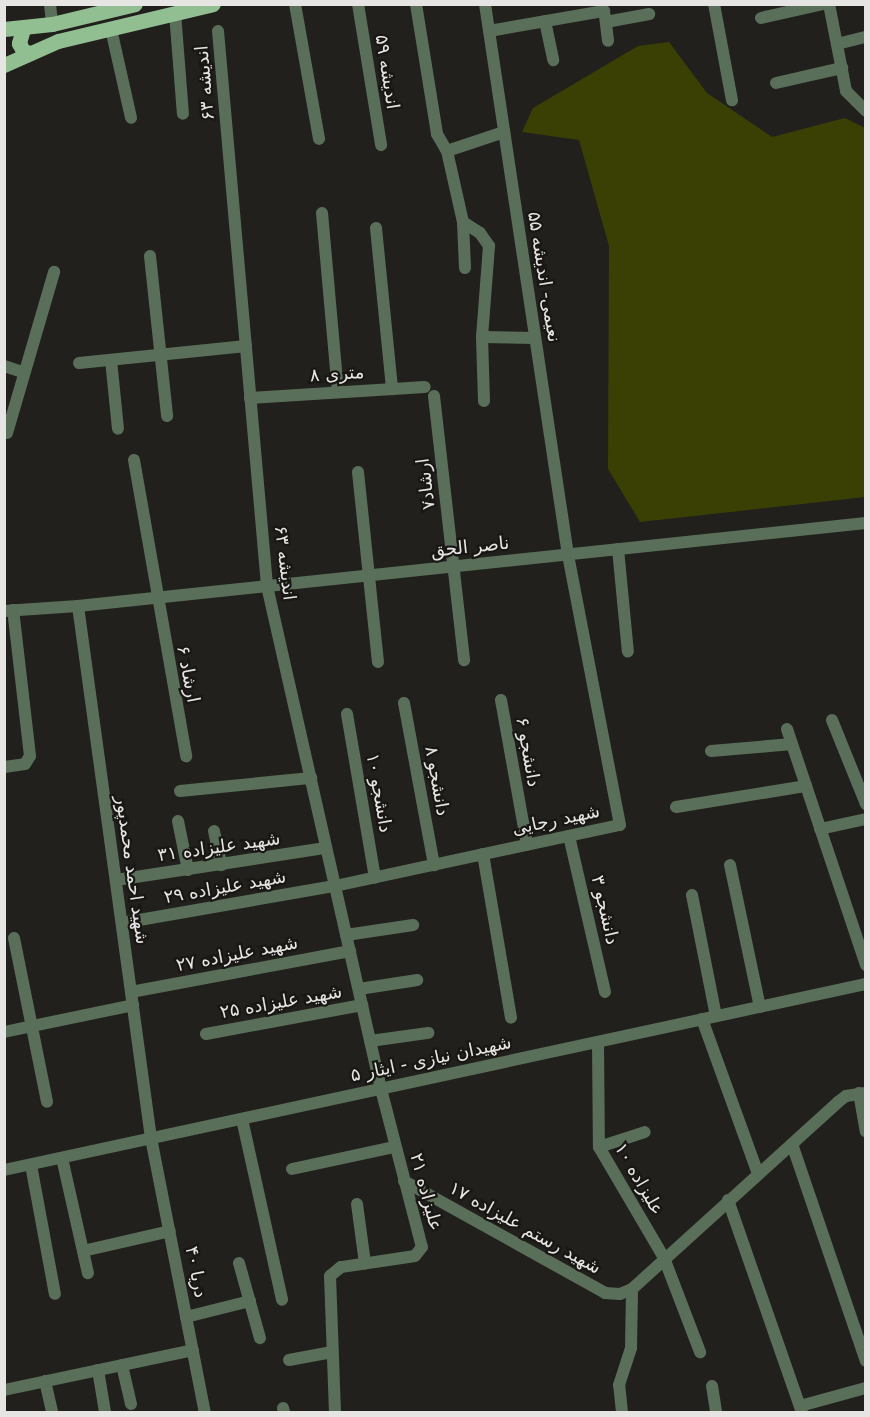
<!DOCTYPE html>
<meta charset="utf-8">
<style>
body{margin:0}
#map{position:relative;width:870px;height:1417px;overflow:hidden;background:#21201d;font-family:"DejaVu Sans",Vazirmatn,sans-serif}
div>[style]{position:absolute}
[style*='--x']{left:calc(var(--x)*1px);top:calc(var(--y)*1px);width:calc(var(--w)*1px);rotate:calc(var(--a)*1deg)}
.green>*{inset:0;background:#3a4003}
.minor>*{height:12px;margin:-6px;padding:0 6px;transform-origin:6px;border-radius:6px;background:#5a6f59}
.tertiary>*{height:12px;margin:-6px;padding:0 6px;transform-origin:6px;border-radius:6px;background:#5a6f59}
.primary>*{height:15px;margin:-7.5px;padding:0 7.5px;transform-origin:7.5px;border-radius:7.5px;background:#92bf92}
span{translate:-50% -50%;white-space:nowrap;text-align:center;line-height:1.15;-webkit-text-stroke:4.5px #181714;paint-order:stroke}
.street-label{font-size:18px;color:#e6e5e3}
.frame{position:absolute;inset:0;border:6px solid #e6e5e3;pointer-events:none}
</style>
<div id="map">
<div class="green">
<div style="clip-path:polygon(669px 42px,707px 93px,772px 137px,845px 118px,865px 128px,865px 497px,640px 522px,608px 469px,609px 246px,579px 140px,522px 132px,533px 108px,638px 46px)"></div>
</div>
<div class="minor">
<div style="--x:50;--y:4;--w:20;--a:84"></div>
<div style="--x:295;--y:4;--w:137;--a:79.9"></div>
<div style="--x:358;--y:4;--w:143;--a:80.7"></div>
<div style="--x:416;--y:4;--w:132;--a:80.8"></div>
<div style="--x:437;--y:134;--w:20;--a:60"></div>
<div style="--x:447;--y:151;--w:60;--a:-18.4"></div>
<div style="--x:714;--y:4;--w:98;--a:79.4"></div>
<div style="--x:829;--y:4;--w:89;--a:78.9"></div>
<div style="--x:846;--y:91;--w:28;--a:45"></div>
<div style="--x:175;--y:13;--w:101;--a:85.5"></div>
<div style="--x:605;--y:16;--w:25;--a:83"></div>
<div style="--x:761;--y:18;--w:64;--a:-12.7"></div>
<div style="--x:545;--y:21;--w:40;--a:78"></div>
<div style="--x:606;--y:22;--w:44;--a:-10.5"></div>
<div style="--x:111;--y:29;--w:91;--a:77.3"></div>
<div style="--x:218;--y:31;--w:557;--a:84.95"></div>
<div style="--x:267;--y:586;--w:516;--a:77.23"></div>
<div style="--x:381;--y:1089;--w:163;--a:75.5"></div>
<div style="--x:422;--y:1247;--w:11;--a:128"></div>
<div style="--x:415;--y:1256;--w:75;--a:171.5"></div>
<div style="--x:341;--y:1267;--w:14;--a:141"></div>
<div style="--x:330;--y:1276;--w:136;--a:87.9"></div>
<div style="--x:489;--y:31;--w:117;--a:-9.9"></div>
<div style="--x:837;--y:44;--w:30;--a:-14"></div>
<div style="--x:776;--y:83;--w:68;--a:-12.8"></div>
<div style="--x:447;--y:151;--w:73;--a:77.3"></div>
<div style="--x:463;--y:222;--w:46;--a:87.5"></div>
<div style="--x:322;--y:213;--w:180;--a:84.9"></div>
<div style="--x:463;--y:222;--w:20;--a:33"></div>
<div style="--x:480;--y:233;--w:16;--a:55"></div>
<div style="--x:489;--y:246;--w:91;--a:94.4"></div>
<div style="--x:482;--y:337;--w:64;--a:88.2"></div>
<div style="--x:376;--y:228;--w:162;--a:84.3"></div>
<div style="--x:150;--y:256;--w:161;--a:83.9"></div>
<div style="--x:482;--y:337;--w:53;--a:1.1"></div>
<div style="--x:111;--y:360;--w:69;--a:84.2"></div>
<div style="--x:79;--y:363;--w:168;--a:-5.8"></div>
<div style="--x:4;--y:366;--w:19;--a:18"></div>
<div style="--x:434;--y:396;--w:266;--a:83.5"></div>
<div style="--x:250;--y:398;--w:175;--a:-3.6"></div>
<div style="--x:7;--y:433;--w:168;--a:-73.7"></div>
<div style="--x:134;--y:460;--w:301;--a:80"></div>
<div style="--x:358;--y:472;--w:191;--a:84"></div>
<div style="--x:618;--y:549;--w:103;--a:84.5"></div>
<div style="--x:78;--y:606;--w:537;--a:82.19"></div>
<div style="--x:151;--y:1138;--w:279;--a:78.9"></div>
<div style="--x:501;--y:700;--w:147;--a:79.8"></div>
<div style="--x:404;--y:703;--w:165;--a:79.5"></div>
<div style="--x:347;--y:714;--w:166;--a:80.3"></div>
<div style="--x:832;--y:720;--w:91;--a:68"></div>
<div style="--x:787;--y:729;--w:249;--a:71.5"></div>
<div style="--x:711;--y:751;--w:81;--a:-4.9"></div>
<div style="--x:4;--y:767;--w:21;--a:-8"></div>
<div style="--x:25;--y:764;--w:9;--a:-58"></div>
<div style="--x:30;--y:756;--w:147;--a:-96.6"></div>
<div style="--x:180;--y:791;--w:132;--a:-5.7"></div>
<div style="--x:676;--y:807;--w:132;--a:-9.2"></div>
<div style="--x:178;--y:821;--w:50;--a:78.5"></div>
<div style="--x:820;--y:829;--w:47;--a:-12.3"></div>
<div style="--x:214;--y:831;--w:35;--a:78"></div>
<div style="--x:569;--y:836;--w:160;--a:77"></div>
<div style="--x:483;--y:854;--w:166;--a:80.3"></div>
<div style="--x:730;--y:865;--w:145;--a:78.1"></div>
<div style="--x:116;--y:880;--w:212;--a:-8.7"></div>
<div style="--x:692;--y:895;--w:123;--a:78.8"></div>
<div style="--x:122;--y:923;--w:216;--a:-9.9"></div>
<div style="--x:335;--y:886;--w:291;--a:-12.1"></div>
<div style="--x:620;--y:825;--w:275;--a:-100.9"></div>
<div style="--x:568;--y:555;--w:557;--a:-98.57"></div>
<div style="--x:346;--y:935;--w:68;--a:-8.5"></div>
<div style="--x:14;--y:938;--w:167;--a:78.6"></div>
<div style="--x:359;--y:989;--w:59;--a:-8.8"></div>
<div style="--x:131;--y:992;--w:223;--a:-10.6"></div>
<div style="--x:702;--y:1019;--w:165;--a:70.1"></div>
<div style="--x:4;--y:1032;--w:132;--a:-11.8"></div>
<div style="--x:206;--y:1034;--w:159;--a:-10.5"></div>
<div style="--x:370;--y:1041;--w:59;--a:-7.9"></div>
<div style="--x:598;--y:1042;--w:105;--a:89.5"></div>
<div style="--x:599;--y:1147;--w:129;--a:59.6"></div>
<div style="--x:664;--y:1258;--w:101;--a:69"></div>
<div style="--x:859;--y:1093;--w:39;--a:80"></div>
<div style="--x:242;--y:1119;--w:185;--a:77.5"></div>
<div style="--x:792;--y:1144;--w:229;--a:71.2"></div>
<div style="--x:599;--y:1147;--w:48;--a:-18.1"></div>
<div style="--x:62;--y:1158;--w:118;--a:77.3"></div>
<div style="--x:31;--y:1165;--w:131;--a:79.5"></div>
<div style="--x:292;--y:1169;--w:105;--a:-12.1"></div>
<div style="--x:404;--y:1181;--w:230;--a:29.1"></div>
<div style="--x:605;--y:1293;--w:15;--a:4"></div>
<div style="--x:620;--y:1294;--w:13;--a:-23"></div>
<div style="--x:632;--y:1289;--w:278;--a:-42.2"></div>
<div style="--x:838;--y:1102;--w:10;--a:-37"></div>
<div style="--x:846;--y:1096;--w:20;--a:-9"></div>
<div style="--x:728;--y:1200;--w:225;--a:70.8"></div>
<div style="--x:357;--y:1204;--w:60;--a:82.3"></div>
<div style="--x:83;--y:1251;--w:89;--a:-12.9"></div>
<div style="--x:239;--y:1263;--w:78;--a:74.4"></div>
<div style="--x:186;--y:1317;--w:66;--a:-14"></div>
<div style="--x:289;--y:1360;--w:44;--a:-10.5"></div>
<div style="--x:122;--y:1365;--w:40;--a:77"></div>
<div style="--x:98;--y:1370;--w:43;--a:80.5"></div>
<div style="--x:45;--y:1381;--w:32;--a:77"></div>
<div style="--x:712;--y:1386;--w:26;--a:81"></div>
<div style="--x:4;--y:1390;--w:193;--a:-11.9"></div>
<div style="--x:800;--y:1406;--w:68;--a:-15.3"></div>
<div style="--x:283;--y:1408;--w:4;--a:76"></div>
<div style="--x:622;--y:1412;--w:27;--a:-96"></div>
<div style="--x:619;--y:1385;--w:39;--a:-72"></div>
<div style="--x:631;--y:1348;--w:59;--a:-89"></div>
</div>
<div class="tertiary">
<div style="--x:4;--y:611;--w:74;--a:-3.9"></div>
<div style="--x:78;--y:606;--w:792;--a:-6.01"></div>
<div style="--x:4;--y:1170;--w:882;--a:-12.18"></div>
</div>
<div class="primary">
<div style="--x:4;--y:29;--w:48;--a:-5.9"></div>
<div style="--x:52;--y:24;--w:85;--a:-13.5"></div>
<div style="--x:23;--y:29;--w:15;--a:106"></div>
<div style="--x:19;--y:43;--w:9;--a:63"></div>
<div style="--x:23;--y:51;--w:7;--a:16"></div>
<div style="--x:4;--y:65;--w:59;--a:-24"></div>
<div style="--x:58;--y:41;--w:159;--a:-13.4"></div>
</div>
<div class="street-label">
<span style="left:387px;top:72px;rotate:81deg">اندیشه ۵۹</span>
<span style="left:205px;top:83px;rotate:-95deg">اندیشه ۶۳</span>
<span style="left:544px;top:277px;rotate:81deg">نعیمی- اندیشه ۵۵</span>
<span style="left:337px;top:374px;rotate:-4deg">۸ متری</span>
<span style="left:426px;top:484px;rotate:-97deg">ارشاد۷</span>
<span style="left:470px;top:547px;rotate:-6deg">ناصر الحق</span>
<span style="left:285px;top:563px;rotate:83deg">اندیشه ۶۳</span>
<span style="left:188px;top:674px;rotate:79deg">ارشاد ۶</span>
<span style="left:528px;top:752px;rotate:80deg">دانشجو ۶</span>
<span style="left:437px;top:781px;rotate:80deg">دانشجو ۸</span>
<span style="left:379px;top:793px;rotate:80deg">دانشجو ۱۰</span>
<span style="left:556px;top:820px;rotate:-12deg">شهید رجایی</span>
<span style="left:219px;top:847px;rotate:-8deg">شهید علیزاده ۳۱</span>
<span style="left:132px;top:870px;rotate:82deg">شهید احمد محمدپور</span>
<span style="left:225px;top:887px;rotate:-10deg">شهید علیزاده ۲۹</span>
<span style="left:605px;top:910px;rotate:77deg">دانشجو ۳</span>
<span style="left:237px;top:954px;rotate:-11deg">شهید علیزاده ۲۷</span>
<span style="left:281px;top:1002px;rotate:-10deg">شهید علیزاده ۲۵</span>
<span style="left:431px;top:1059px;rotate:-12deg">شهیدان نیازی - ایثار ۵</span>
<span style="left:639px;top:1179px;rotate:60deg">علیزاده ۱۰</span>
<span style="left:426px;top:1192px;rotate:75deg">علیزاده ۲۱</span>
<span style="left:525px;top:1228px;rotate:29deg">۱۷ شهید رستم علیزاده</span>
<span style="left:196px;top:1272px;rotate:79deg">دریا ۴۰</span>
</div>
<div class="frame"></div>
</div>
